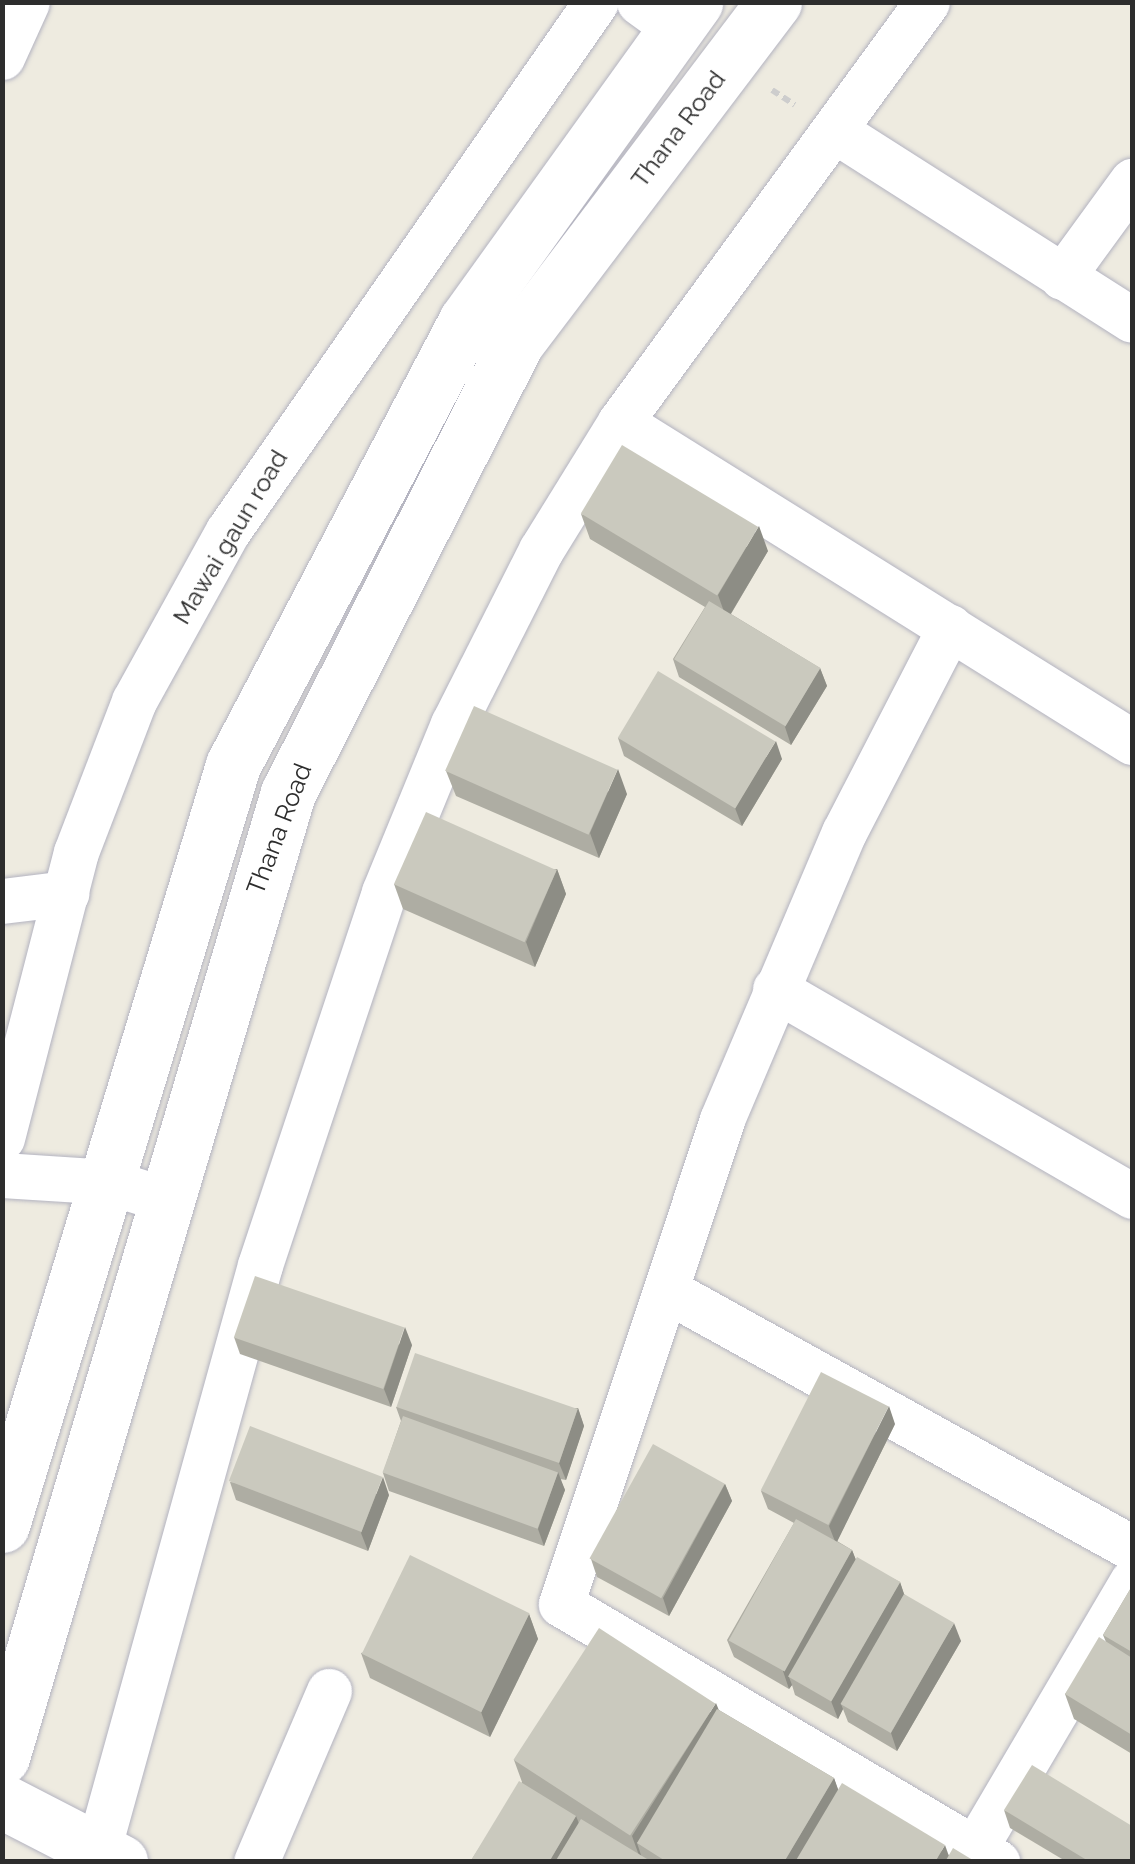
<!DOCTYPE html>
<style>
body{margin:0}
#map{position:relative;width:1135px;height:1864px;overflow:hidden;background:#eeebe0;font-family:Raleway,sans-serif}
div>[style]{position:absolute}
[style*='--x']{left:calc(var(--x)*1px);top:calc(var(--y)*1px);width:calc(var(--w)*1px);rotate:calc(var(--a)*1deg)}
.path>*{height:6px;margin-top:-3px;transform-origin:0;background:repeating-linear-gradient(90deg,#cdcdcd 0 8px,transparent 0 13px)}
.roads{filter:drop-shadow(0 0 2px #b3b3c0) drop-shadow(0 0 2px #b3b3c0)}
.minor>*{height:45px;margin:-22.5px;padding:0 22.5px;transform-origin:22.5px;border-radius:22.5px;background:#fff}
.tertiary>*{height:55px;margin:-27.5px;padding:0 27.5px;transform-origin:27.5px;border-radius:27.5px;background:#fff}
.wall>*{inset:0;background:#aeada3}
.shaded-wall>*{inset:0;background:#8d8d85}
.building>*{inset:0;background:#cac9be;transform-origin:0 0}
span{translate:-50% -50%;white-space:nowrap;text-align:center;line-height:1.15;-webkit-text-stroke:8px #fff;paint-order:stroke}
.street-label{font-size:25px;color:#2d2d2d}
.frame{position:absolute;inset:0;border:5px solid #2d2d2d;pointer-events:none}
</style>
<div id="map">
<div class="path">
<div style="--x:772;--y:90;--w:27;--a:33"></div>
</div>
<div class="roads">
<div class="minor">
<div style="--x:639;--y:2;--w:46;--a:36.1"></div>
<div style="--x:2;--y:57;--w:60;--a:-65.6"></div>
<div style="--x:834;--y:130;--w:353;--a:32.5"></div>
<div style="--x:1062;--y:277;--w:119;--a:-53.9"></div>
<div style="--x:620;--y:422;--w:604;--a:32.01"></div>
<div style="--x:950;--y:627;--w:231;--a:117.3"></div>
<div style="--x:844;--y:832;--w:313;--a:113"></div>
<div style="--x:722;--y:1120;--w:510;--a:108.4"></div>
<div style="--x:561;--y:1604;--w:507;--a:30.61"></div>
<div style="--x:2;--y:901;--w:65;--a:-7"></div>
<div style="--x:775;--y:989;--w:413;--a:30.1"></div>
<div style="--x:2;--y:1138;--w:295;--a:-75.5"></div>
<div style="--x:76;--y:852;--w:162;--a:-69"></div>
<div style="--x:134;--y:701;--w:194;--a:-61.1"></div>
<div style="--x:228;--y:531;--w:644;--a:-55.18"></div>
<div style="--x:2;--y:1175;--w:107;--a:3.7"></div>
<div style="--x:109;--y:1182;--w:64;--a:17.3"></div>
<div style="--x:668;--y:1291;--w:530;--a:28.98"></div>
<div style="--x:975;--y:1848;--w:310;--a:-59.5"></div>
<div style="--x:98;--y:1850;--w:607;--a:-74.52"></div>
<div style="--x:260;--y:1265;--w:393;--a:-71.6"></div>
<div style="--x:384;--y:892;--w:182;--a:-67.7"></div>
<div style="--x:453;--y:724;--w:195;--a:-63.2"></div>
<div style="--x:541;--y:550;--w:150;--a:-58.3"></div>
<div style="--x:620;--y:422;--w:520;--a:-53.83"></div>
<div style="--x:256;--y:1862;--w:186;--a:-66.9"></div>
</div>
<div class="tertiary">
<div style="--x:2;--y:1525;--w:794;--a:-73.09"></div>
<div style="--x:233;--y:765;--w:501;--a:-62.31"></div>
<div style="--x:466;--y:321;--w:393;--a:-54.3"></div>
<div style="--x:2;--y:1757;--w:1006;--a:-73.48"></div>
<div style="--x:288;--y:793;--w:504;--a:-63.13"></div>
<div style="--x:516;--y:343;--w:428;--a:-52.9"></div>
<div style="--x:2;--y:1801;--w:133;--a:27.3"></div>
</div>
</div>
<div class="wall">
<div style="clip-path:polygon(581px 514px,768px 551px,731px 614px,820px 668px,827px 686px,791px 745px,679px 677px,673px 659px,705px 607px,590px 539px)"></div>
<div style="clip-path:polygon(618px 738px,782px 759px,742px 826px,624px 756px)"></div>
<div style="clip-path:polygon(446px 771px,627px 794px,599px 858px,456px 796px)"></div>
<div style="clip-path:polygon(557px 869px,566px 894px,535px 967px,403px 909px,394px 884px)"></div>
<div style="clip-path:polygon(234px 1337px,412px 1345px,391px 1407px,240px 1354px)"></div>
<div style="clip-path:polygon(396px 1407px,578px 1408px,584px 1426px,566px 1480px,560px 1479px,565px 1490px,544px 1546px,389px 1491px,383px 1473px,401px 1421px)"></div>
<div style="clip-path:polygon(895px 1424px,837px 1541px,852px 1550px,856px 1560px,900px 1582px,904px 1594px,961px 1641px,897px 1751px,848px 1722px,843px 1709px,838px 1719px,795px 1695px,792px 1685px,789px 1689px,734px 1657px,727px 1640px,794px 1523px,768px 1509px,761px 1491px)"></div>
<div style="clip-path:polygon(230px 1482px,389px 1495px,368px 1551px,236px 1500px)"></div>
<div style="clip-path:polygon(725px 1484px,732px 1501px,669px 1616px,597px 1577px,591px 1559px)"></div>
<div style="clip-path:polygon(1132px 1586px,1132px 1754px,1074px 1719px,1065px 1694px,1106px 1642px,1103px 1635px)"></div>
<div style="clip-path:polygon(529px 1614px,538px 1639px,490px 1737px,370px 1678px,361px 1653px)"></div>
<div style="clip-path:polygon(719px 1710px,834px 1778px,838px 1790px,949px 1855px,976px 1862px,470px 1862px,522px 1782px,514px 1760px)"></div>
<div style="clip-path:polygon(1004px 1810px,1132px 1862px,1067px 1862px,1010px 1828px)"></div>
</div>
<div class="shaded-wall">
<div style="clip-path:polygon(759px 526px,768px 551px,727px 620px,718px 595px)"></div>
<div style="clip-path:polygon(820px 668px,827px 686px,791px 745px,785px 727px)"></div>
<div style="clip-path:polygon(776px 741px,782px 759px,742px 826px,735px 808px)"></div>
<div style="clip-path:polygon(618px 769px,627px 794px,599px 858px,590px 833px)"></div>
<div style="clip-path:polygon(557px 869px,566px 894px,535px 967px,526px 942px)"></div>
<div style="clip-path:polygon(405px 1327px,412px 1345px,391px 1407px,384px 1389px)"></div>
<div style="clip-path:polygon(889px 1406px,895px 1424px,836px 1544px,829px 1526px)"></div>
<div style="clip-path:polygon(578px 1408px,584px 1426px,566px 1480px,559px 1463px)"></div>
<div style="clip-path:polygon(558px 1472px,565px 1490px,544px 1546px,538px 1529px)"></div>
<div style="clip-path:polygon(383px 1477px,389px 1495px,368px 1551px,361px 1533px)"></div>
<div style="clip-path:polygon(725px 1484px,732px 1501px,669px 1616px,663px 1598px)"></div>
<div style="clip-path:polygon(852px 1550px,859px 1568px,789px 1677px,792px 1685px,789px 1689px,783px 1671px)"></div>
<div style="clip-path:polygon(900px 1582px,906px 1600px,841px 1704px,843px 1709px,838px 1719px,831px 1701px)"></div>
<div style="clip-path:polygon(529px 1614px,538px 1639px,490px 1737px,481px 1712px)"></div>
<div style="clip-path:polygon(954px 1623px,961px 1641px,897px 1751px,891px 1733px)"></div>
<div style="clip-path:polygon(716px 1703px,726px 1728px,637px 1843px,642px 1858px,641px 1861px,632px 1836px)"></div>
<div style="clip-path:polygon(834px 1778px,843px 1803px,808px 1862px,784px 1862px)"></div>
<div style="clip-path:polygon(576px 1816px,586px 1841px,573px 1862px,549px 1862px)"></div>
<div style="clip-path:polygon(945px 1845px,951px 1862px,935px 1862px)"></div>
</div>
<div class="building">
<div style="left:622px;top:445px;width:159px;height:80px;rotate:31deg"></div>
<div style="left:709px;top:601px;width:130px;height:68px;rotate:31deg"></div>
<div style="left:658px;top:671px;width:137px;height:78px;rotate:31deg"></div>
<div style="left:474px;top:706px;width:157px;height:71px;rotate:24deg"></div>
<div style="left:426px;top:812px;width:143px;height:79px;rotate:24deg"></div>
<div style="left:255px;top:1276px;width:158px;height:65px;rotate:19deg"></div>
<div style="left:415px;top:1353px;width:172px;height:57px;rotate:19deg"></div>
<div style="left:821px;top:1372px;width:76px;height:133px;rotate:27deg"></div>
<div style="left:403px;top:1416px;width:165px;height:60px;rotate:20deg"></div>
<div style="left:250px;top:1426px;width:142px;height:59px;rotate:21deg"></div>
<div style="left:653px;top:1444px;width:82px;height:131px;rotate:29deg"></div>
<div style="left:796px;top:1519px;width:64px;height:139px;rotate:29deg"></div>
<div style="left:410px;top:1555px;width:133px;height:110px;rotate:26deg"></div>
<div style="left:857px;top:1557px;width:50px;height:138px;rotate:30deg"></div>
<div style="clip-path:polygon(1132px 1586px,1132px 1652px,1103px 1635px)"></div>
<div style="left:904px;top:1594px;width:58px;height:127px;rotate:30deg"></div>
<div style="left:599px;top:1628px;width:139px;height:157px;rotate:33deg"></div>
<div style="clip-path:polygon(1099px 1637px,1132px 1658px,1132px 1735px,1065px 1694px)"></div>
<div style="clip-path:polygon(717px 1709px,834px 1778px,784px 1862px,667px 1862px,637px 1843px)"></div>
<div style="clip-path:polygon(1032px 1765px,1132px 1826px,1132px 1862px,1090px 1862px,1004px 1810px)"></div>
<div style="clip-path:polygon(519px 1781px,576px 1816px,549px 1862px,470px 1862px)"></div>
<div style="clip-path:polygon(842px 1783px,945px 1845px,935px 1862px,795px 1862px)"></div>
<div style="clip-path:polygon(581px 1819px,652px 1862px,555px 1862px)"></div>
<div style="clip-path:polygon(953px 1848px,976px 1862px,945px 1862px)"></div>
</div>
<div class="street-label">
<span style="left:678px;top:129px;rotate:-53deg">Thana Road</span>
<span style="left:230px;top:537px;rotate:-59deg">Mawai gaun road</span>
<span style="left:279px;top:829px;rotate:-69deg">Thana Road</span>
</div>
<div class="frame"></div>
</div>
